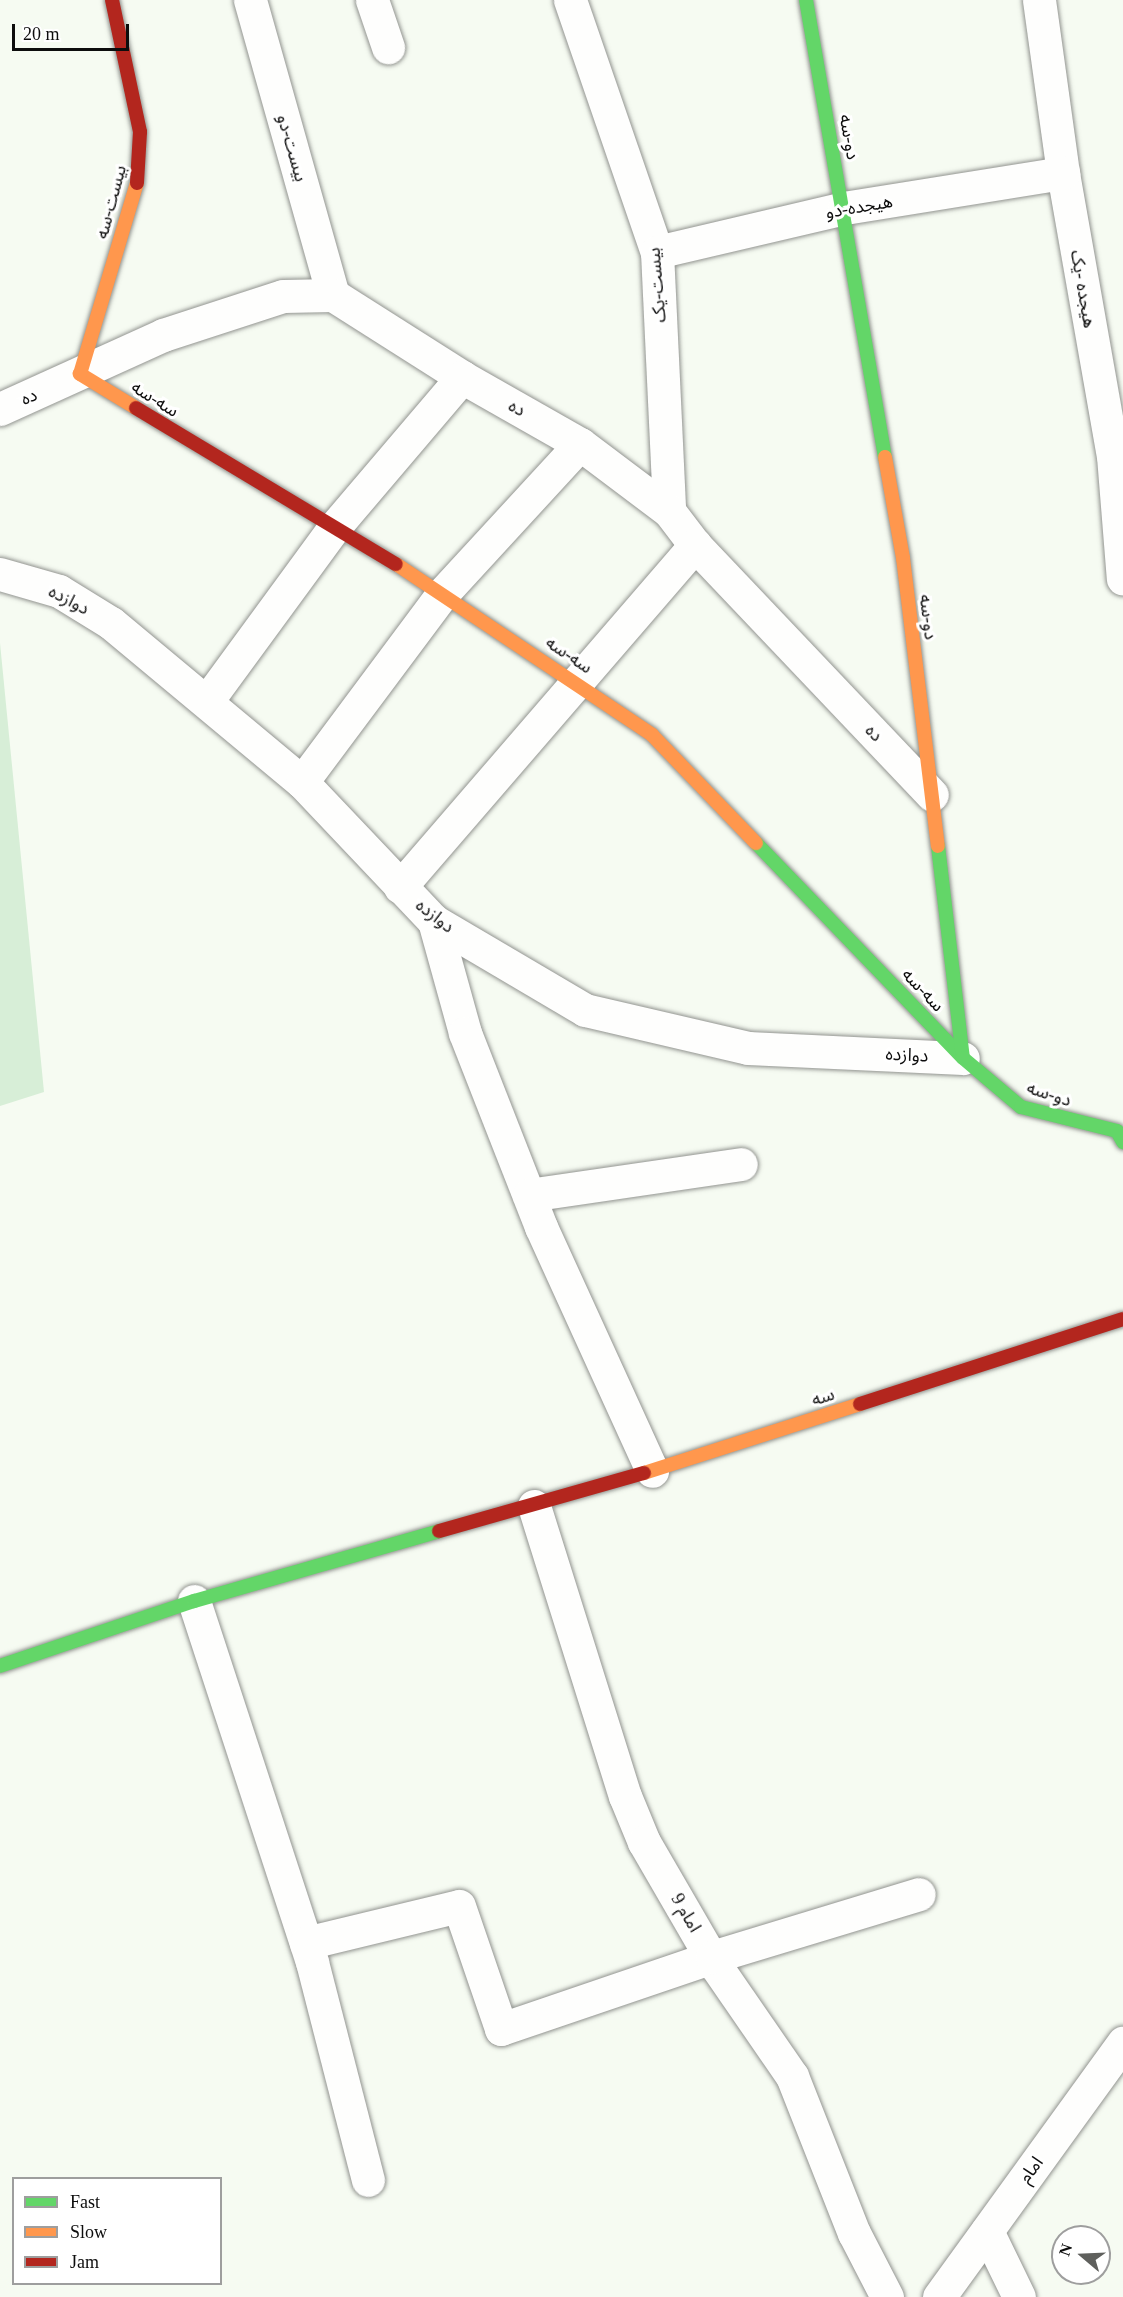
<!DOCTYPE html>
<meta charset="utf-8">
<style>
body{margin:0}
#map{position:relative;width:1123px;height:2297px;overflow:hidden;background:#f6fbf2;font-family:"Times New Roman","Noto Sans Arabic",serif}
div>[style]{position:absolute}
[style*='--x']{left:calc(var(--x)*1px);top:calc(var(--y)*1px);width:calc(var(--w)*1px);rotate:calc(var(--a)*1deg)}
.cemetery>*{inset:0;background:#d7eed7}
.roads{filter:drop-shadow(0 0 2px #929490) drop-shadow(0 0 2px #929490)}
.street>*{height:33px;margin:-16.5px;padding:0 16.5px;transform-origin:16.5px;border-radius:16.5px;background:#fefefd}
.fast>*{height:14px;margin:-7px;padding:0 7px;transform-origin:7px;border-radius:7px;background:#63d668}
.slow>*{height:14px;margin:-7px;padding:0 7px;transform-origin:7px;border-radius:7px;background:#ff974d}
.jam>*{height:14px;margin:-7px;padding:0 7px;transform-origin:7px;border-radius:7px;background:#b3261e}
span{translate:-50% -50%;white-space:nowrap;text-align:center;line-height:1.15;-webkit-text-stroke:6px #fff;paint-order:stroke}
.street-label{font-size:18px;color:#0d0d0d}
.legend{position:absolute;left:12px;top:2177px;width:210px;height:108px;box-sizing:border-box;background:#fff;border:2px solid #9e9e9e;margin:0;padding:8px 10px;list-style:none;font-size:18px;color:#0d0d0d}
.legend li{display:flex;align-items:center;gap:12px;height:30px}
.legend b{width:30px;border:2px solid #9e9e9e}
.north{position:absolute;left:1051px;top:2225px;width:60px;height:60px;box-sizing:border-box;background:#fff;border:2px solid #9e9e9e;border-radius:50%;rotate:289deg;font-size:16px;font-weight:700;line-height:24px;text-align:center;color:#0d0d0d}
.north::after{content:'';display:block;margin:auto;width:21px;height:27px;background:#5f605d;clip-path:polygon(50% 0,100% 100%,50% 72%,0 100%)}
.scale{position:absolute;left:12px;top:24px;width:117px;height:27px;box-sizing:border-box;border:3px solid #0d0d0d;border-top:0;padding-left:8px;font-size:18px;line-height:21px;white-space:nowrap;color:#0d0d0d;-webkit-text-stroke:4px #fff;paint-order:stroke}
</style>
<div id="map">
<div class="cemetery">
<div style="clip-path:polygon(0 643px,44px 1092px,0 1106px)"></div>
</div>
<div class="roads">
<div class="street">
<div style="--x:250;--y:0;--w:306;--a:74.3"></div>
<div style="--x:372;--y:0;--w:50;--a:71.2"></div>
<div style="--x:570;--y:0;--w:267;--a:71"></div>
<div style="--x:657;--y:252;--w:259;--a:87.3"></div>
<div style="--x:1039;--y:0;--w:175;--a:82.1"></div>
<div style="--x:1063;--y:173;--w:287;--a:80"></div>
<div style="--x:1113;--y:456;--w:123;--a:85.4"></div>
<div style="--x:657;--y:252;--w:192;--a:-13.2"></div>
<div style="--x:844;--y:208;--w:222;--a:-9.1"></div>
<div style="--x:0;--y:409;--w:179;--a:-24.4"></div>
<div style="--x:163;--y:335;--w:126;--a:-18"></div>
<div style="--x:283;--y:296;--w:50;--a:-1.1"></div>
<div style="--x:333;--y:295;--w:153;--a:32.4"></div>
<div style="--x:462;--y:377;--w:136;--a:29.6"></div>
<div style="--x:580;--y:444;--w:111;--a:37"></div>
<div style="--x:669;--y:511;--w:43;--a:52.6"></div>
<div style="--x:695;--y:545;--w:344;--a:46.5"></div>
<div style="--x:0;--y:574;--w:61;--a:16.1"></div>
<div style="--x:59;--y:591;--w:61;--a:31.6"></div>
<div style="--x:111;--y:623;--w:249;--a:39.8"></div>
<div style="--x:302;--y:782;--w:192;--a:46.5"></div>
<div style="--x:434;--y:921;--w:175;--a:30.5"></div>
<div style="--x:585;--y:1010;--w:167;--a:13.1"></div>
<div style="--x:748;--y:1048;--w:215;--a:2.7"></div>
<div style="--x:207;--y:701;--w:212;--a:-53.8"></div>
<div style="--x:332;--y:530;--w:201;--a:-49.6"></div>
<div style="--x:302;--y:782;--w:236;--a:-53.3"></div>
<div style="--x:443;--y:593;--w:202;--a:-47.4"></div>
<div style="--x:400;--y:887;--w:452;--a:-49.2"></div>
<div style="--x:434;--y:921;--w:116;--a:74.5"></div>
<div style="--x:465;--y:1033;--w:208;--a:68.6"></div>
<div style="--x:541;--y:1227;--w:268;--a:65.5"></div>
<div style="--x:529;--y:1195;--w:214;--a:-8.3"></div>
<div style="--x:534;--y:1506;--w:304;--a:72.6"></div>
<div style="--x:625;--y:1796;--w:50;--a:67.6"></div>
<div style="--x:644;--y:1842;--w:143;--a:59.9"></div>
<div style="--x:716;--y:1966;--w:134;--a:55.4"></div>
<div style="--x:792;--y:2076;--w:169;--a:68.5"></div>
<div style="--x:854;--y:2233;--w:72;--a:62.7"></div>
<div style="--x:194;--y:1601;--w:380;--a:71.9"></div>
<div style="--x:312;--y:1962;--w:225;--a:75.6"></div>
<div style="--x:306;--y:1943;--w:157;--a:-13.6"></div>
<div style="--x:459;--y:1906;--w:130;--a:71.1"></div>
<div style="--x:501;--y:2029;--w:223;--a:-18.8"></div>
<div style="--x:712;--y:1957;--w:216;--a:-16.9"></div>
<div style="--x:987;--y:2231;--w:73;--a:64.1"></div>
<div style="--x:939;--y:2297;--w:314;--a:-54.1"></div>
</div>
<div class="fast">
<div style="--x:806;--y:0;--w:464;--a:80.2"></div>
<div style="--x:756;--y:843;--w:298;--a:46.1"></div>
<div style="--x:938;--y:846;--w:213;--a:83.3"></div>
<div style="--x:963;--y:1058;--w:76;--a:40.2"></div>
<div style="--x:1021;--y:1107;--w:99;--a:14"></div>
<div style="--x:1117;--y:1131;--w:13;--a:61"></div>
<div style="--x:0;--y:1666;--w:205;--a:-18.5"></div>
<div style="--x:194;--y:1601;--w:255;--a:-15.9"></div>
</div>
<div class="slow">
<div style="--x:136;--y:408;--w:66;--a:-148.7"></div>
<div style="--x:80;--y:374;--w:199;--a:-73.4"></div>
<div style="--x:885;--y:457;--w:103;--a:79.9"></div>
<div style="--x:903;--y:558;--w:290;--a:83.1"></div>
<div style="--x:396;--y:564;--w:308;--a:33.7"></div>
<div style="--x:652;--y:735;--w:150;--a:46.1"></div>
<div style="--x:644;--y:1473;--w:227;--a:-17.7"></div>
</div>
<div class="jam">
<div style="--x:112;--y:0;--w:135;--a:78"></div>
<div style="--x:140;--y:132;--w:51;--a:93.4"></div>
<div style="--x:136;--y:408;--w:303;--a:31"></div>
<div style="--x:860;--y:1404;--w:276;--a:-17.9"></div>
<div style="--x:439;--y:1531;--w:213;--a:-15.8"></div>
</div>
</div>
<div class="street-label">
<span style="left:849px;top:137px;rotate:80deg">دو-سه</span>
<span style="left:292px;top:148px;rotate:74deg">بیست-دو</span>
<span style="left:111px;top:202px;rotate:-75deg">بیست-سه</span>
<span style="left:859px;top:207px;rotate:-10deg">هیجده-دو</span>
<span style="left:657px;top:285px;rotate:-95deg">بیست-یک</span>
<span style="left:1083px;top:289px;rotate:80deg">هیجده -یک</span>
<span style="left:29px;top:397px;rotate:-23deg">ده</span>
<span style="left:155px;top:399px;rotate:32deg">سه-سه</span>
<span style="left:517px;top:408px;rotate:29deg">ده</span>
<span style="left:69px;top:600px;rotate:28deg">دوازده</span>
<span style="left:928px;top:617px;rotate:83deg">دو-سه</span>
<span style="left:569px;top:655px;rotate:34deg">سه-سه</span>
<span style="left:874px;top:733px;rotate:47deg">ده</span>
<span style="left:435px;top:916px;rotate:38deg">دوازده</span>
<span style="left:923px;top:990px;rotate:46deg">سه-سه</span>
<span style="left:907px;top:1055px;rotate:3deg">دوازده</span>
<span style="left:1049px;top:1094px;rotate:18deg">دو-سه</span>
<span style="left:823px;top:1397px;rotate:-18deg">سه</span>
<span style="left:686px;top:1913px;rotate:60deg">امام 9</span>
<span style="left:1031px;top:2170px;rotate:-54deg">امام</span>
</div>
<ul class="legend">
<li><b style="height:8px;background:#63d668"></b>Fast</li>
<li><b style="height:8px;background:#ff974d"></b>Slow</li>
<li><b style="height:8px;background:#b3261e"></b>Jam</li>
</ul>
<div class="north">N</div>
<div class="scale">20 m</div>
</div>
